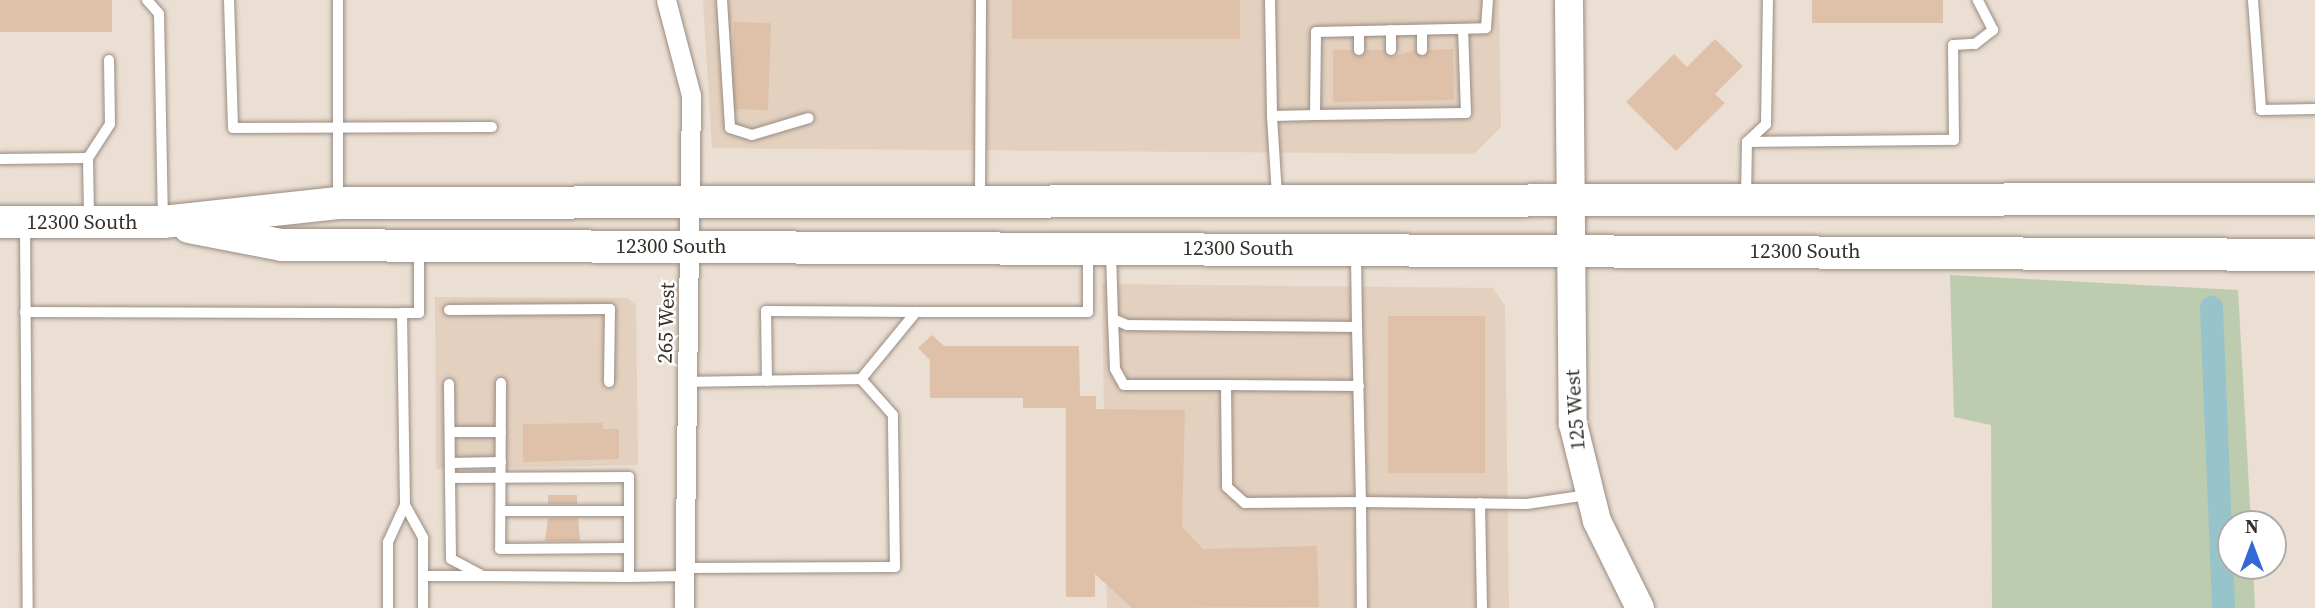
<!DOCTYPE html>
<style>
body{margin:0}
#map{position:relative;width:2315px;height:608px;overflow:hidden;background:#ebded2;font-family:"Source Serif 4",serif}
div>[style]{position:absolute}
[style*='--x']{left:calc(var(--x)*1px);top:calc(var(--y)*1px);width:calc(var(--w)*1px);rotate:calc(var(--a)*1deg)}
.built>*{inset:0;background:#e3d0bf}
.green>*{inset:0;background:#bdccae}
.canal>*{height:23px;margin:-11.5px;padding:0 11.5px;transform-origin:11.5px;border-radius:11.5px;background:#97c3ca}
.building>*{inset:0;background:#dec1a8;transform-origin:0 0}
.roads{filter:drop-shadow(0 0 2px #998c82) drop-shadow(0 0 2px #998c82)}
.service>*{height:10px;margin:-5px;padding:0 5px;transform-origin:5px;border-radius:5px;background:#fff}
.minor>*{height:19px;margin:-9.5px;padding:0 9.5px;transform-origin:9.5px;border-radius:9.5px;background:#fff}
.secondary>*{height:28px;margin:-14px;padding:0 14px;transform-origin:14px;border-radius:14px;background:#fff}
.primary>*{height:32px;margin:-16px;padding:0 16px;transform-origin:16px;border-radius:16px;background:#fff}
span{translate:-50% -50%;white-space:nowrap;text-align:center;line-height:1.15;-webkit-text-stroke:5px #fff;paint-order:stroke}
.street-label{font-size:21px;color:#35302b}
.north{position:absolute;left:2217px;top:510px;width:70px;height:70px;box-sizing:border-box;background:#fff;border:2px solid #aeacaa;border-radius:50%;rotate:0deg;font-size:19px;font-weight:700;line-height:28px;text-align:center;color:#35302b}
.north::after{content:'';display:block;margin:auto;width:24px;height:32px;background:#3368d7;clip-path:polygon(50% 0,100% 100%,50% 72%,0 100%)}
</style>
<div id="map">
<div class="built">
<div style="clip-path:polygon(703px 0,1499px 0,1501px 127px,1474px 154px,712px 148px)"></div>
<div style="clip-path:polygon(1102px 284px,1493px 288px,1505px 306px,1509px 608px,1107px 608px)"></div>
<div style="clip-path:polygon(435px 297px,627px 298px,636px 305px,638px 465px,436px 469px)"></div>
</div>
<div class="green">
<div style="clip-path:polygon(1950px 275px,2238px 290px,2251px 524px,2231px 524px,2231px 566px,2253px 566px,2255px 608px,1992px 608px,1991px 425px,1954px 417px)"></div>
</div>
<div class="canal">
<div style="--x:2211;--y:307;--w:301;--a:87.7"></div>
</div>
<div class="building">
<div style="left:0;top:0;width:112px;height:32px"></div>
<div style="left:1012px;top:0;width:228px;height:39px"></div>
<div style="left:1812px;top:0;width:131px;height:23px"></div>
<div style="left:734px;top:22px;width:37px;height:87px;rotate:2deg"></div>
<div style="clip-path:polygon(1715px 39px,1743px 66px,1715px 94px,1725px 103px,1676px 151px,1626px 102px,1674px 54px,1687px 67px)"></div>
<div style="clip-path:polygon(1453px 49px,1454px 100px,1333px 102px,1333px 50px,1352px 50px,1360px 57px,1366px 50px,1384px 50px,1392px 57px,1415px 50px,1423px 57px,1429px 50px)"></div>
<div style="left:1388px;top:316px;width:97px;height:157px"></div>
<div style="clip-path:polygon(932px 335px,944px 346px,1079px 346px,1080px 396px,1096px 396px,1096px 409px,1185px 410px,1182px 527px,1203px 549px,1317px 546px,1319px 607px,1132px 608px,1095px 574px,1095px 597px,1066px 597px,1066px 408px,1023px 408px,1023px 398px,930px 398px,930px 360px,918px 348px)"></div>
<div style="clip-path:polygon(603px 423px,603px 429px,619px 429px,619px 459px,523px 462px,523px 424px)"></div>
<div style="left:548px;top:495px;width:29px;height:9px"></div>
<div style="clip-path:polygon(548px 518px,578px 518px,580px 541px,545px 541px)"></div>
</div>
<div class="roads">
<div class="service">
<div style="--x:147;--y:0;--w:18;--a:49"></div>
<div style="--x:159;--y:14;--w:204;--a:88.9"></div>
<div style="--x:229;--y:0;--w:128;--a:88.2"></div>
<div style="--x:233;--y:128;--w:259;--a:-0.2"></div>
<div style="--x:338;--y:0;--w:199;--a:90"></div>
<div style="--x:722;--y:0;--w:128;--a:86.4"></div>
<div style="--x:730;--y:128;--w:23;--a:18"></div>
<div style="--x:752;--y:135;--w:59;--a:-16.6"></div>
<div style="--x:1270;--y:0;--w:116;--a:89"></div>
<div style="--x:2253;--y:0;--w:110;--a:85.8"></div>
<div style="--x:2261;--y:110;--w:54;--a:-1.1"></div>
<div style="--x:1391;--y:30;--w:20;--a:90"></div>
<div style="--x:1422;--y:30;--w:20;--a:90"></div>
<div style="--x:1359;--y:31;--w:19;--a:90"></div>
<div style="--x:1315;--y:115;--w:151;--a:-0.8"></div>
<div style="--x:1466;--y:113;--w:84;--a:-92"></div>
<div style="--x:1747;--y:142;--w:207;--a:-0.6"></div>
<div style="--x:1954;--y:140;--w:95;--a:-90.6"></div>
<div style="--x:1953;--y:45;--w:22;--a:-3"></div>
<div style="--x:1975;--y:44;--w:23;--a:-38"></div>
<div style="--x:1993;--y:30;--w:34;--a:-117"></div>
<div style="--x:88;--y:158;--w:40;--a:-57.1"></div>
<div style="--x:110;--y:124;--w:64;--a:-90.9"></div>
<div style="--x:0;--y:159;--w:88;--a:-0.7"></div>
<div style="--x:88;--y:158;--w:60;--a:89"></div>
<div style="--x:1277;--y:196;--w:80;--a:-93.6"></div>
<div style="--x:1272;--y:116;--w:43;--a:-1.3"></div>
<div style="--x:1315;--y:115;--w:83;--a:-89.3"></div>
<div style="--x:1316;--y:32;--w:170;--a:-1.3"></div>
<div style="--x:1486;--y:28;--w:28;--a:-86"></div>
<div style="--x:980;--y:197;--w:197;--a:-89.7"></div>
<div style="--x:1746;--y:198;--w:56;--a:-89"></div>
<div style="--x:1747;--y:142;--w:26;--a:-43"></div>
<div style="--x:1766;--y:124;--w:124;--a:-89.1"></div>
<div style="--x:25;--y:226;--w:382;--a:89.6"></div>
<div style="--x:1111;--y:252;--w:67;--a:88.3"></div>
<div style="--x:1113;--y:319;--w:15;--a:23"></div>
<div style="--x:1127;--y:325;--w:230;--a:0.5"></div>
<div style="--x:1357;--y:327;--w:74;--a:-90.8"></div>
<div style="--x:449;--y:310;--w:161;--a:-0.4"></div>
<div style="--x:610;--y:309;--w:73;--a:90.8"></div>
<div style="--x:25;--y:312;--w:377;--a:0.2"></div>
<div style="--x:402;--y:313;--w:192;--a:89.1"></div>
<div style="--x:405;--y:505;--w:41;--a:114.7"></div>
<div style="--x:388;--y:542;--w:66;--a:90"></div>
<div style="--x:402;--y:313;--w:17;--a:0"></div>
<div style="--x:419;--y:313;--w:64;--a:-90"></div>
<div style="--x:1113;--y:319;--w:50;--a:87.7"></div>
<div style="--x:1115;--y:369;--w:18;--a:61"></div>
<div style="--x:1124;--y:385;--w:102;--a:0"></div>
<div style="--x:1226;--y:385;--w:102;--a:89.4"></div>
<div style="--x:1227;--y:487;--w:24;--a:42"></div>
<div style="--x:1245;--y:503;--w:116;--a:-0.5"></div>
<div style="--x:1361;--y:502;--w:106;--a:89.5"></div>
<div style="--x:1357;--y:327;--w:175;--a:88.7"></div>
<div style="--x:1361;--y:502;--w:166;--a:0.7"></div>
<div style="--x:1527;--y:504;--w:61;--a:-8.5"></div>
<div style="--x:861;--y:379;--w:87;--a:-50.6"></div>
<div style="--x:916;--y:312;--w:172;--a:0"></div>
<div style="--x:1088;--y:312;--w:59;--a:-90"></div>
<div style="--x:767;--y:381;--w:70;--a:-90.8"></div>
<div style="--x:766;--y:311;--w:150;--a:0.4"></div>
<div style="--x:501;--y:383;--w:166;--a:90.3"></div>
<div style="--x:500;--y:549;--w:128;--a:-0.4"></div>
<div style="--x:449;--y:384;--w:94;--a:89.4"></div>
<div style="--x:1226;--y:385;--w:133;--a:0.4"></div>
<div style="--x:450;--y:432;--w:51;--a:0"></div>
<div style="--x:450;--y:463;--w:51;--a:-1.1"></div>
<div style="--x:1480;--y:503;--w:105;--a:88.9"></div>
<div style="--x:405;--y:505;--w:38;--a:61"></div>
<div style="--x:423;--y:538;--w:70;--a:90"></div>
<div style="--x:501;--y:511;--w:126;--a:0"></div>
<div style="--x:684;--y:568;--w:211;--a:-0.3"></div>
<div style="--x:895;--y:567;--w:152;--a:-90.8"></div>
<div style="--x:893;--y:415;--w:48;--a:-131.6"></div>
<div style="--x:861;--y:379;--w:174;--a:179"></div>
<div style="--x:423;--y:576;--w:59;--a:0"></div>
<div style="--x:629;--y:577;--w:100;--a:-90"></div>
<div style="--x:629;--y:477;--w:179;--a:179.7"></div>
<div style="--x:450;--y:478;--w:81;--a:89.3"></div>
<div style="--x:451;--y:559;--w:36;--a:28"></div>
<div style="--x:483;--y:576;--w:146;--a:0.4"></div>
<div style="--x:629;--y:577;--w:55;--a:-1"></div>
</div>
<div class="minor">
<div style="--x:666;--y:0;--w:98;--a:75.3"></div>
<div style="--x:691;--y:95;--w:513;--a:90.78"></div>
</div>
<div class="secondary">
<div style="--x:1569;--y:0;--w:424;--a:89.5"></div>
<div style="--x:1573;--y:424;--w:100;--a:76.1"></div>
<div style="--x:1597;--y:521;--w:97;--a:63.7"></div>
</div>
<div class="primary">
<div style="--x:0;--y:222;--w:163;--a:0"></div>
<div style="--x:163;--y:222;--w:176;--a:-6.2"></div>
<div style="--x:338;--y:203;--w:1977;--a:-0.12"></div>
<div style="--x:189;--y:227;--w:95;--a:11"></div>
<div style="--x:282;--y:245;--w:2033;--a:0.28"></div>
</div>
</div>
<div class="street-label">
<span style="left:82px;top:222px">12300 South</span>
<span style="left:671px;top:246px">12300 South</span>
<span style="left:1238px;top:248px">12300 South</span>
<span style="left:1805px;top:251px">12300 South</span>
<span style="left:666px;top:323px;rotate:-88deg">265 West</span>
<span style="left:1575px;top:410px;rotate:-94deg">125 West</span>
</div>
<div class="north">N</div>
</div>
